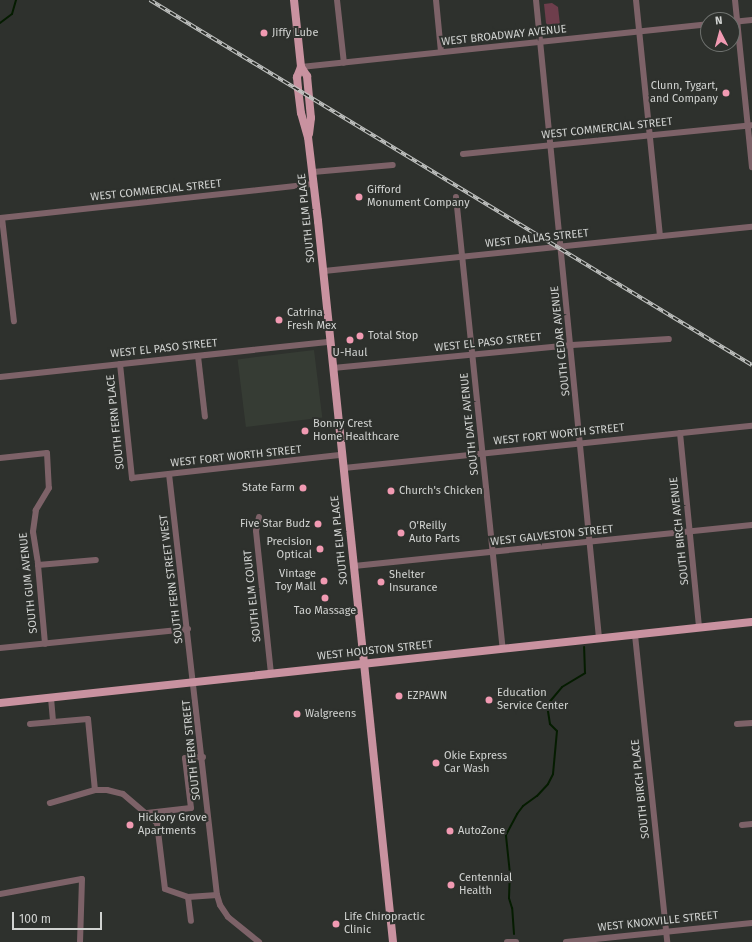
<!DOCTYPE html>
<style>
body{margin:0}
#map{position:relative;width:752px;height:942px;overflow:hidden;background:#2e312d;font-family:"Fira Sans",sans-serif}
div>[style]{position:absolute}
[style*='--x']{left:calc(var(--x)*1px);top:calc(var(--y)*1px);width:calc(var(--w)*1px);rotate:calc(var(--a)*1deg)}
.built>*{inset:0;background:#363c34;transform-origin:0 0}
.green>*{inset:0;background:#6e3e4c}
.stream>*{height:2px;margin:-1px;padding:0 1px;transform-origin:1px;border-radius:1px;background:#051c00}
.minor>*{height:6px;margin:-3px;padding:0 3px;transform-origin:3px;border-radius:3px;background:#7d6268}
.major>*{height:8px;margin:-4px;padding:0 4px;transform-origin:4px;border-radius:4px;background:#c992a0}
.rail>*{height:3.5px;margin-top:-1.75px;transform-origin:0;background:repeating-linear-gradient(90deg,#2e312d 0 6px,#c0c2c0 0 12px);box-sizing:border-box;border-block:1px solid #c0c2c0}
.dots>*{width:11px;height:11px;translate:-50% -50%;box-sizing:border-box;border:2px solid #2e312d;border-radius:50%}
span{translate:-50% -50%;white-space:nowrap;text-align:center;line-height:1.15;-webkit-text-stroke:4px #2e312d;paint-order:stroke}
.poi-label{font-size:11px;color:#d1d3d1}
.left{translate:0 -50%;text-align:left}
.right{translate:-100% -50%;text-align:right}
.street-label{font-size:11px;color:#d1d3d1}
.north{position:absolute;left:700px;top:12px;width:40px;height:40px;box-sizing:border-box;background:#2e312d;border:1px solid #6f726f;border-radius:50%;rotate:354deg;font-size:11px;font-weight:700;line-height:16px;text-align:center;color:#d1d3d1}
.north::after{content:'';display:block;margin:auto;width:14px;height:18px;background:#f19ab2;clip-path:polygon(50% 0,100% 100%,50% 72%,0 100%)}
.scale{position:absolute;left:12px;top:912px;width:90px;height:18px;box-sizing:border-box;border:2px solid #d1d3d1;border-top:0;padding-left:5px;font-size:12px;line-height:14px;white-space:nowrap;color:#d1d3d1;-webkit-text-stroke:3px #2e312d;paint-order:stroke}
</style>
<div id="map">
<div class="built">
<div style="left:314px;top:350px;width:68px;height:77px;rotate:83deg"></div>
</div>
<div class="green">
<div style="clip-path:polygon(552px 3px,558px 7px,560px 25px,549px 27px,546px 23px,544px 4px)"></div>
</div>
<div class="stream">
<div style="--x:0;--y:23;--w:15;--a:-37"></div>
<div style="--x:12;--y:14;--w:15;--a:-74"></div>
<div style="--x:514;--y:934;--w:26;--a:-94"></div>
<div style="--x:512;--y:908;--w:10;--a:-107"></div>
<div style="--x:509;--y:898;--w:24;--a:-88"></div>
<div style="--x:510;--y:874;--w:39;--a:-96"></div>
<div style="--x:506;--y:835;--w:24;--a:-62"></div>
<div style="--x:517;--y:814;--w:10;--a:-53"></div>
<div style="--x:523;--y:806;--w:17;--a:-36"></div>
<div style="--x:537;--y:796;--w:16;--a:-47"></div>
<div style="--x:548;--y:784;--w:11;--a:-63"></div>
<div style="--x:553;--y:774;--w:43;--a:-84.7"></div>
<div style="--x:557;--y:731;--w:10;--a:-135"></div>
<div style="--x:550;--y:724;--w:19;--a:-99"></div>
<div style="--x:547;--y:705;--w:23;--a:-50"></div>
<div style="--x:562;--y:687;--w:27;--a:-31"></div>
<div style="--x:585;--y:673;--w:26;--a:-92"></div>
</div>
<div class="minor">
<div style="--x:337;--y:0;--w:63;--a:83.7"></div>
<div style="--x:436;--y:0;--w:52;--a:84.5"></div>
<div style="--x:536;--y:0;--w:641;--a:84.36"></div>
<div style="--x:636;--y:0;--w:237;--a:84.2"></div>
<div style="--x:735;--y:0;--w:168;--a:84.2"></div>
<div style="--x:732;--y:22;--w:20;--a:-6"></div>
<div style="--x:301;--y:67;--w:409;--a:-6"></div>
<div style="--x:463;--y:154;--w:290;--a:-5.7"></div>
<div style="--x:313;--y:172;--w:80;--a:-5"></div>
<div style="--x:456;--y:197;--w:454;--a:84.1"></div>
<div style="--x:0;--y:218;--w:316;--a:-6.2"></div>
<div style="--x:2;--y:218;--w:104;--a:83.4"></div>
<div style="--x:324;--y:271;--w:430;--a:-5.9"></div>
<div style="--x:198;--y:356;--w:61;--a:83.5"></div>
<div style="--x:120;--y:364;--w:115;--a:84"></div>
<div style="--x:132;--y:478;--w:211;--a:-6.3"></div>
<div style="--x:333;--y:368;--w:240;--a:-5.5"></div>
<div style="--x:572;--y:345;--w:97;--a:-3.5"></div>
<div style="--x:0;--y:377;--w:332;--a:-6.1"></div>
<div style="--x:680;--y:433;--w:196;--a:84.4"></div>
<div style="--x:0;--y:458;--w:47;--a:-6.1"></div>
<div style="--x:47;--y:453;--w:35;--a:87"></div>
<div style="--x:49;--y:488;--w:26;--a:121"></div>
<div style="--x:36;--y:510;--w:22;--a:98"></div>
<div style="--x:33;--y:532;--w:33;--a:81"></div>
<div style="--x:38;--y:565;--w:79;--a:84.9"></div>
<div style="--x:344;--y:468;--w:410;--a:-5.9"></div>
<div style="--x:169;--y:474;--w:424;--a:83.5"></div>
<div style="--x:217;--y:895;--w:10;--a:73"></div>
<div style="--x:220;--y:905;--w:14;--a:56"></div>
<div style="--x:228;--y:917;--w:40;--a:39"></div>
<div style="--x:259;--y:517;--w:14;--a:102"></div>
<div style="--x:256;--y:531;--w:144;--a:84"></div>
<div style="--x:38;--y:565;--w:58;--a:-4.9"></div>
<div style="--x:354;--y:566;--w:400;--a:-5.9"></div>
<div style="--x:635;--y:635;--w:309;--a:84"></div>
<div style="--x:0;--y:648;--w:189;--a:-5.8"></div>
<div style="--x:51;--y:698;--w:24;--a:85"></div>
<div style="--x:30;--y:724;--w:58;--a:-4.9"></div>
<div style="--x:88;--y:719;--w:71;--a:84.4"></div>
<div style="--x:95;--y:790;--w:47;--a:163.9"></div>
<div style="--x:737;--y:724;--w:15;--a:-4"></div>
<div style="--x:95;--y:790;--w:12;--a:0"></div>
<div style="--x:107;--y:790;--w:16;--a:14"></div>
<div style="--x:123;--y:794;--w:45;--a:40.5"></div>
<div style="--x:157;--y:823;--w:66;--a:83.1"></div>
<div style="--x:165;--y:889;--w:24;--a:19"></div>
<div style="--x:188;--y:897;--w:29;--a:-4"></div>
<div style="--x:147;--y:813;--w:44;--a:-6.5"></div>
<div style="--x:191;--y:808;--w:50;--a:-96.8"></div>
<div style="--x:185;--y:758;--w:18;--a:-3"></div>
<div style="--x:742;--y:825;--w:10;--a:-6"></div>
<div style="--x:0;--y:894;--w:83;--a:-10.4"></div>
<div style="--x:82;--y:879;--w:63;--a:91.8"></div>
<div style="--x:188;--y:897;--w:24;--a:83"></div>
<div style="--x:507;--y:942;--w:9;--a:0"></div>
<div style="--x:566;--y:942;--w:187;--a:-5.8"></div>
</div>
<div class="major">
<div style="--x:294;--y:0;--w:67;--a:84"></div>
<div style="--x:301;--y:67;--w:11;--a:56"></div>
<div style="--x:307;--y:76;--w:42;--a:84.6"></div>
<div style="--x:311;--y:118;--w:16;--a:97"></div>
<div style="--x:301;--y:67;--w:11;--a:112"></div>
<div style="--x:297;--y:77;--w:12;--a:85"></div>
<div style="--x:298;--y:89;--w:24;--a:83"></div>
<div style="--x:301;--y:113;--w:25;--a:74"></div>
<div style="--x:308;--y:137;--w:85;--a:83.2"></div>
<div style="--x:318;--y:221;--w:725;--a:84.06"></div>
<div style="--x:0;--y:703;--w:756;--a:-6.15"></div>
</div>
<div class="rail">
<div style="--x:150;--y:0;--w:704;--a:31.23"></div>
</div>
<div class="dots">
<div style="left:264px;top:33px;background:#f19ab2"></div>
<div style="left:726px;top:93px;background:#f19ab2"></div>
<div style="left:359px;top:197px;background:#f19ab2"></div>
<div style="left:279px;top:320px;background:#f19ab2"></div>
<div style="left:360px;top:336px;background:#f19ab2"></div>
<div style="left:350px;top:340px;background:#f19ab2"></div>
<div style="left:305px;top:431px;background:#f19ab2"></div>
<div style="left:303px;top:488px;background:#f19ab2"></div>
<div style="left:391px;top:491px;background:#f19ab2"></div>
<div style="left:318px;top:524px;background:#f19ab2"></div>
<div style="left:401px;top:533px;background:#f19ab2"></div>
<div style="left:320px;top:549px;background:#f19ab2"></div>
<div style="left:324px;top:581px;background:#f19ab2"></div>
<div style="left:381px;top:582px;background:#f19ab2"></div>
<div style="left:325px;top:598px;background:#f19ab2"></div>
<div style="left:399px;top:696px;background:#f19ab2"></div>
<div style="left:489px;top:700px;background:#f19ab2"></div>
<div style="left:297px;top:714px;background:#f19ab2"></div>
<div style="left:436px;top:763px;background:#f19ab2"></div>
<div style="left:130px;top:825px;background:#f19ab2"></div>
<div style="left:450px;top:831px;background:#f19ab2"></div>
<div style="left:451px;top:885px;background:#f19ab2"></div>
<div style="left:336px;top:924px;background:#f19ab2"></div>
</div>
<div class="poi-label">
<span class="left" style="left:272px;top:33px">Jiffy Lube</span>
<span class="right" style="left:718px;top:93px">Clunn, Tygart,<br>and Company</span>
<span class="left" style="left:367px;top:197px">Gifford<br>Monument Company</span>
<span class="left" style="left:287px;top:320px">Catrina<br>Fresh Mex</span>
<span class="left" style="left:368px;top:336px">Total Stop</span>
<span style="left:350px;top:353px">U-Haul</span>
<span class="left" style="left:313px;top:431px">Bonny Crest<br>Home Healthcare</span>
<span class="right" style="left:295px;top:488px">State Farm</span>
<span class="left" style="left:399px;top:491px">Church's Chicken</span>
<span class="right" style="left:310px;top:524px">Five Star Budz</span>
<span class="left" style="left:409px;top:533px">O'Reilly<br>Auto Parts</span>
<span class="right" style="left:312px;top:549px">Precision<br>Optical</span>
<span class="right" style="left:316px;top:581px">Vintage<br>Toy Mall</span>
<span class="left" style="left:389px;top:582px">Shelter<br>Insurance</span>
<span style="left:325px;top:611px">Tao Massage</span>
<span class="left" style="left:497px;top:700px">Education<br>Service Center</span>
<span class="left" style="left:407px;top:696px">EZPAWN</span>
<span class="left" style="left:305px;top:714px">Walgreens</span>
<span class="left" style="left:444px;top:763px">Okie Express<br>Car Wash</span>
<span class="left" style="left:138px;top:825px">Hickory Grove<br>Apartments</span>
<span class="left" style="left:458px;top:831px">AutoZone</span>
<span class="left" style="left:459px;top:885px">Centennial<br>Health</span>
<span class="left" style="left:344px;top:924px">Life Chiropractic<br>Clinic</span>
</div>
<div class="street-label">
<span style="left:504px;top:36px;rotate:-6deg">WEST BROADWAY AVENUE</span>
<span style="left:607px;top:129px;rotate:-6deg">WEST COMMERCIAL STREET</span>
<span style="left:156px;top:191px;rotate:-6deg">WEST COMMERCIAL STREET</span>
<span style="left:307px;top:218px;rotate:-96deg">SOUTH ELM PLACE</span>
<span style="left:537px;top:239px;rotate:-6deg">WEST DALLAS STREET</span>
<span style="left:561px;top:341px;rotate:-96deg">SOUTH CEDAR AVENUE</span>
<span style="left:488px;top:343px;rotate:-6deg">WEST EL PASO STREET</span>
<span style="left:164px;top:349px;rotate:-6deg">WEST EL PASO STREET</span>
<span style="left:116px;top:422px;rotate:-96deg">SOUTH FERN PLACE</span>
<span style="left:470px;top:424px;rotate:-96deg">SOUTH DATE AVENUE</span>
<span style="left:559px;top:435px;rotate:-6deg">WEST FORT WORTH STREET</span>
<span style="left:236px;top:457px;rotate:-6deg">WEST FORT WORTH STREET</span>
<span style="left:680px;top:531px;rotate:-96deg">SOUTH BIRCH AVENUE</span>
<span style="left:552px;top:536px;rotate:-6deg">WEST GALVESTON STREET</span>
<span style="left:340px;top:540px;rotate:-96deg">SOUTH ELM PLACE</span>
<span style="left:172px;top:579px;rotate:-97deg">SOUTH FERN STREET WEST</span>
<span style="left:29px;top:583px;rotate:-96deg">SOUTH GUM AVENUE</span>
<span style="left:253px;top:596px;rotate:-96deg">SOUTH ELM COURT</span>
<span style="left:375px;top:651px;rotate:-6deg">WEST HOUSTON STREET</span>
<span style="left:192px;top:750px;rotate:-96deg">SOUTH FERN STREET</span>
<span style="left:641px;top:789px;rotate:-96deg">SOUTH BIRCH PLACE</span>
<span style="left:658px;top:922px;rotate:-6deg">WEST KNOXVILLE STREET</span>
</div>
<div class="north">N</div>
<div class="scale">100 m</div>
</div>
